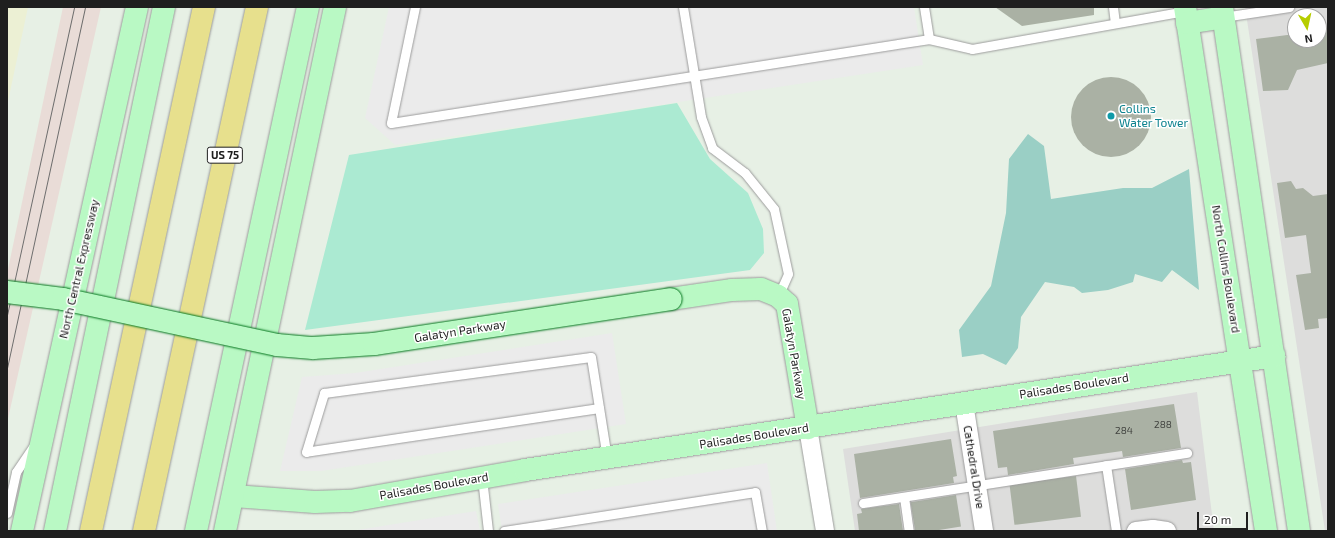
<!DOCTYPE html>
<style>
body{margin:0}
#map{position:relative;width:1335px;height:538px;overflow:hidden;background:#e7f0e5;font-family:"Exo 2",sans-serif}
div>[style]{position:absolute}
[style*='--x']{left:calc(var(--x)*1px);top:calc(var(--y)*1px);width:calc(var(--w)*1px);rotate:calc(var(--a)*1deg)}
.residential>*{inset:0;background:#dddddc}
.commercial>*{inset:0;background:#ecf0d4}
.industrial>*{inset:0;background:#e9dcd7}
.grass>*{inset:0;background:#abead2}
.forest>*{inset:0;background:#9acfc5}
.parking>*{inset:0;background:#ebebeb}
.building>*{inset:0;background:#aab1a4;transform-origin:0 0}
.round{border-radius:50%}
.roads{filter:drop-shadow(0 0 1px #9c9c9c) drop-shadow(0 0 1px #9c9c9c)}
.lane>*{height:9px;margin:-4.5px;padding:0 4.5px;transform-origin:4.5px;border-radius:4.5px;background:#fff}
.street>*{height:18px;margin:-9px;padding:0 9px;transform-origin:9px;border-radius:9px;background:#fff}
.secondary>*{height:22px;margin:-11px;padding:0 11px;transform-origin:11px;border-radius:11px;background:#b9f9c4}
.highway>*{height:22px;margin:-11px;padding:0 11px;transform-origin:11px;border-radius:11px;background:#e7e08d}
.tram>*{height:1px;margin:-0.5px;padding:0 0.5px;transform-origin:0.5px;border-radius:0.5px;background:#6d6d6d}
.bridges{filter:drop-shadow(0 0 1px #05771e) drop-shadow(0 0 1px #05771e)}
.secondary-bridge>*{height:22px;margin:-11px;padding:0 11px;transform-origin:11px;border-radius:11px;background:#b9f9c4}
.dots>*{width:11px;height:11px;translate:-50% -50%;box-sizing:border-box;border:2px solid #fff;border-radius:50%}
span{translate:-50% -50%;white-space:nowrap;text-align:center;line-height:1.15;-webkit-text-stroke:3px #fff;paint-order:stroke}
.number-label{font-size:10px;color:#424440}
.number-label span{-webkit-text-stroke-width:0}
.shield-label span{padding:1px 3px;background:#fff;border:1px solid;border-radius:3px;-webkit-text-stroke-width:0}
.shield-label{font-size:11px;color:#1f1f1f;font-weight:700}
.culture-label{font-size:12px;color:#0d838f}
.left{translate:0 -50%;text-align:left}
.street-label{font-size:12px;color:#1f1f1f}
.frame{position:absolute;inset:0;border:8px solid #1f1f1f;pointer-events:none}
.north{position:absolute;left:1287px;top:8px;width:40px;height:40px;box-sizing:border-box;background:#fff;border:1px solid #a5a5a5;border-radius:50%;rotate:171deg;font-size:11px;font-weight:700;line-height:16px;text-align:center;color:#1f1f1f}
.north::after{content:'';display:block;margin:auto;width:14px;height:18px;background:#b6cd00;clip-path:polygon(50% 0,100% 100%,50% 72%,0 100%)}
.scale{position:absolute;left:1197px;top:512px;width:51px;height:18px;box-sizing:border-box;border:2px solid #1f1f1f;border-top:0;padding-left:5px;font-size:12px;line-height:14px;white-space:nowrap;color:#1f1f1f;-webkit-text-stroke:3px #fff;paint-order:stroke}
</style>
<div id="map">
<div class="residential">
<div style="clip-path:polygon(evenodd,1245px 7px,1328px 7px,1328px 531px,1325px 531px,1245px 7px,1295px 16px,1319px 16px,1319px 40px,1295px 40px,1295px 16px)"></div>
<div style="clip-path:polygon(1197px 392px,1214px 531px,855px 531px,843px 449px)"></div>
</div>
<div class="commercial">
<div style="clip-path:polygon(7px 7px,28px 7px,7px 106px)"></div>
</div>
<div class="industrial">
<div style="clip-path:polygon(63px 7px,101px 7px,7px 423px,7px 274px)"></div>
</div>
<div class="grass">
<div style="clip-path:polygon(677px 103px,710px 159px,748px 193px,763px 229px,764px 253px,750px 270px,305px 330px,349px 155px)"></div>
</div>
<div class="forest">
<div style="clip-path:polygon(1028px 134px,1044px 146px,1051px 199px,1123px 188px,1152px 188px,1189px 169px,1199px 290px,1172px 270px,1162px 282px,1135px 274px,1133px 282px,1108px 290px,1082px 293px,1074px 287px,1045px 282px,1021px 317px,1018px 348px,1006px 365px,983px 354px,962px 357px,959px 330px,991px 286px,1006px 213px,1009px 159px)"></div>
</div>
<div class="parking">
<div style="clip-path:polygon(389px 7px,914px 7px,923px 65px,395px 145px,365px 118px)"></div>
<div style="clip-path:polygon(612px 333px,626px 424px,321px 471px,280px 471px,302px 377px,355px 373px)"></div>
<div style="clip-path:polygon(767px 463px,777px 531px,502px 531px,498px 504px)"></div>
<div style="clip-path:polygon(476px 511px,480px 531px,351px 531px)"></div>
</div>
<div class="building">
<div style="clip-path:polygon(995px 7px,1094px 7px,1094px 15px,1022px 26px)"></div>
<div style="clip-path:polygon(1328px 29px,1328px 63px,1297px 70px,1288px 90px,1263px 91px,1256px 39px,1295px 34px,1295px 40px,1319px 40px,1319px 31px)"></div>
<div class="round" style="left:1071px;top:77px;width:80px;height:80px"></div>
<div style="clip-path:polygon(1291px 181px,1296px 189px,1303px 188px,1313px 196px,1328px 194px,1328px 318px,1318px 319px,1319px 328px,1305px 330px,1296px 275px,1311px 273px,1306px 235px,1285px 238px,1277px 183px)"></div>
<div style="clip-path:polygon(1174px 404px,1181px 448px,1123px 457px,1122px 451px,1073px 458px,1074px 464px,1008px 475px,1007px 467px,998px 468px,993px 431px)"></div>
<div style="clip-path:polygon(951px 439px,957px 476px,953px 477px,954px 483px,860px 498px,854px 454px)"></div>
<div style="clip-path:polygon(1182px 460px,1183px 463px,1191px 462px,1196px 500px,1131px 510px,1125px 469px)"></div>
<div style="left:1076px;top:476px;width:41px;height:67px;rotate:83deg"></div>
<div style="left:956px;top:495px;width:32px;height:46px;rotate:81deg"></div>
<div style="clip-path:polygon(899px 504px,903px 531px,859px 531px,857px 514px,862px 513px,861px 509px)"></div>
</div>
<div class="roads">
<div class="lane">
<div style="--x:415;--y:7;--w:118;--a:101.7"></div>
<div style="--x:391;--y:123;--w:545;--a:-8.87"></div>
<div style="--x:929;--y:39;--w:44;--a:13.1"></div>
<div style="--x:972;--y:49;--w:216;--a:-10.1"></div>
<div style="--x:683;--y:7;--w:111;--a:80.7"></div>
<div style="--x:701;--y:117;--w:33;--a:70"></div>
<div style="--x:712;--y:148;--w:41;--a:37.1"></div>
<div style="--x:745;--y:173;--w:46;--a:51.1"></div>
<div style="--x:774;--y:209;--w:66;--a:77.8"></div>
<div style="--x:788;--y:274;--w:24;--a:114"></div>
<div style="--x:924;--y:7;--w:32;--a:81"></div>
<div style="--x:1113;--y:7;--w:16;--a:83"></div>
<div style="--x:1223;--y:17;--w:67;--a:-8.6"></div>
<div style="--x:599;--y:408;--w:296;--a:171.5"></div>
<div style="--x:306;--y:452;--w:62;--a:-73"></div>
<div style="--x:324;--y:393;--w:269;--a:-7.7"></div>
<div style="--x:591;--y:357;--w:102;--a:81"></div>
<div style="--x:1106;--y:465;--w:67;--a:81.4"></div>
<div style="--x:482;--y:478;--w:53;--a:83.5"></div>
<div style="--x:904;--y:497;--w:34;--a:82"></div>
<div style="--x:863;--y:503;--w:328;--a:-8.8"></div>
<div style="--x:7;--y:513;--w:42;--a:-77.6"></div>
<div style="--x:16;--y:472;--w:32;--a:-56"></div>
<div style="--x:504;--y:531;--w:254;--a:-8.8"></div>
<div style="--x:755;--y:492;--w:40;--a:80"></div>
</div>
<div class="street">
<div style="--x:964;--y:403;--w:130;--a:81.1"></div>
<div style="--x:808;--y:428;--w:104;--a:80.6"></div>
<div style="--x:1136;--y:531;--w:17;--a:-7"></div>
<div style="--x:1153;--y:529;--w:14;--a:8"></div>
</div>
<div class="secondary">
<div style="--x:1185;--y:7;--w:530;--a:81.21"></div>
<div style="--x:1222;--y:7;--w:530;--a:81.64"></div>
<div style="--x:1187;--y:23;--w:36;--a:-9"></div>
<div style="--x:671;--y:299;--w:62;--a:-8.4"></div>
<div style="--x:732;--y:290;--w:29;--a:-2"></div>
<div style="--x:761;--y:289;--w:18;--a:22"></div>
<div style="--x:778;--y:296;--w:12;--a:42"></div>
<div style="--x:787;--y:304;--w:126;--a:80.4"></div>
<div style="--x:234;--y:496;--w:81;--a:4.2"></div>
<div style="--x:315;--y:502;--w:35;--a:-2"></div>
<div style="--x:350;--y:501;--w:178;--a:-10"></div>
<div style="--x:525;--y:470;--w:758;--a:-8.65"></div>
<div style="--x:22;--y:531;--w:536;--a:-77.62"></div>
<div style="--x:55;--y:531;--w:535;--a:-78.25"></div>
<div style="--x:196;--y:531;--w:536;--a:-77.94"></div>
<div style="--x:225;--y:531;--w:535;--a:-78.14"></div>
</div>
<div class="highway">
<div style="--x:91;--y:531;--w:536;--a:-77.83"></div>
<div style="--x:144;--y:531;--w:536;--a:-77.83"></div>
</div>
</div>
<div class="tram">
<div style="--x:7;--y:315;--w:315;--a:-77.7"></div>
<div style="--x:7;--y:368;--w:369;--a:-77.8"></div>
</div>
<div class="bridges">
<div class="secondary-bridge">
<div style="--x:7;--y:292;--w:56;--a:7.1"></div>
<div style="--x:63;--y:299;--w:219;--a:12.1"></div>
<div style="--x:277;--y:345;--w:36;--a:5"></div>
<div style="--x:313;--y:348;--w:61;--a:-3.8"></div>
<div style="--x:374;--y:344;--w:300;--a:-8.6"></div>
</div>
</div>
<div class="dots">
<div style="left:1111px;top:116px;background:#0f9aa8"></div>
</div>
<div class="number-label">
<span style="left:1163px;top:425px">288</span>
<span style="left:1124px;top:431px">284</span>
</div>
<div class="shield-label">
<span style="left:225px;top:155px">US 75</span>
</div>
<div class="culture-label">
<span class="left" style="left:1119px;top:116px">Collins<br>Water Tower</span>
</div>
<div class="street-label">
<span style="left:79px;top:269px;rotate:-77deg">North Central Expressway</span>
<span style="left:1226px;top:269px;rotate:81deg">North Collins Boulevard</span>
<span style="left:460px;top:331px;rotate:-9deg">Galatyn Parkway</span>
<span style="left:794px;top:354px;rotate:80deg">Galatyn Parkway</span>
<span style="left:1074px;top:386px;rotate:-9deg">Palisades Boulevard</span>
<span style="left:754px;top:436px;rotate:-9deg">Palisades Boulevard</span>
<span style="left:974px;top:467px;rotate:81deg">Cathedral Drive</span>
<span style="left:434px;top:486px;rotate:-10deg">Palisades Boulevard</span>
</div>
<div class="frame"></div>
<div class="north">N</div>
<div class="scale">20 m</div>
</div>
